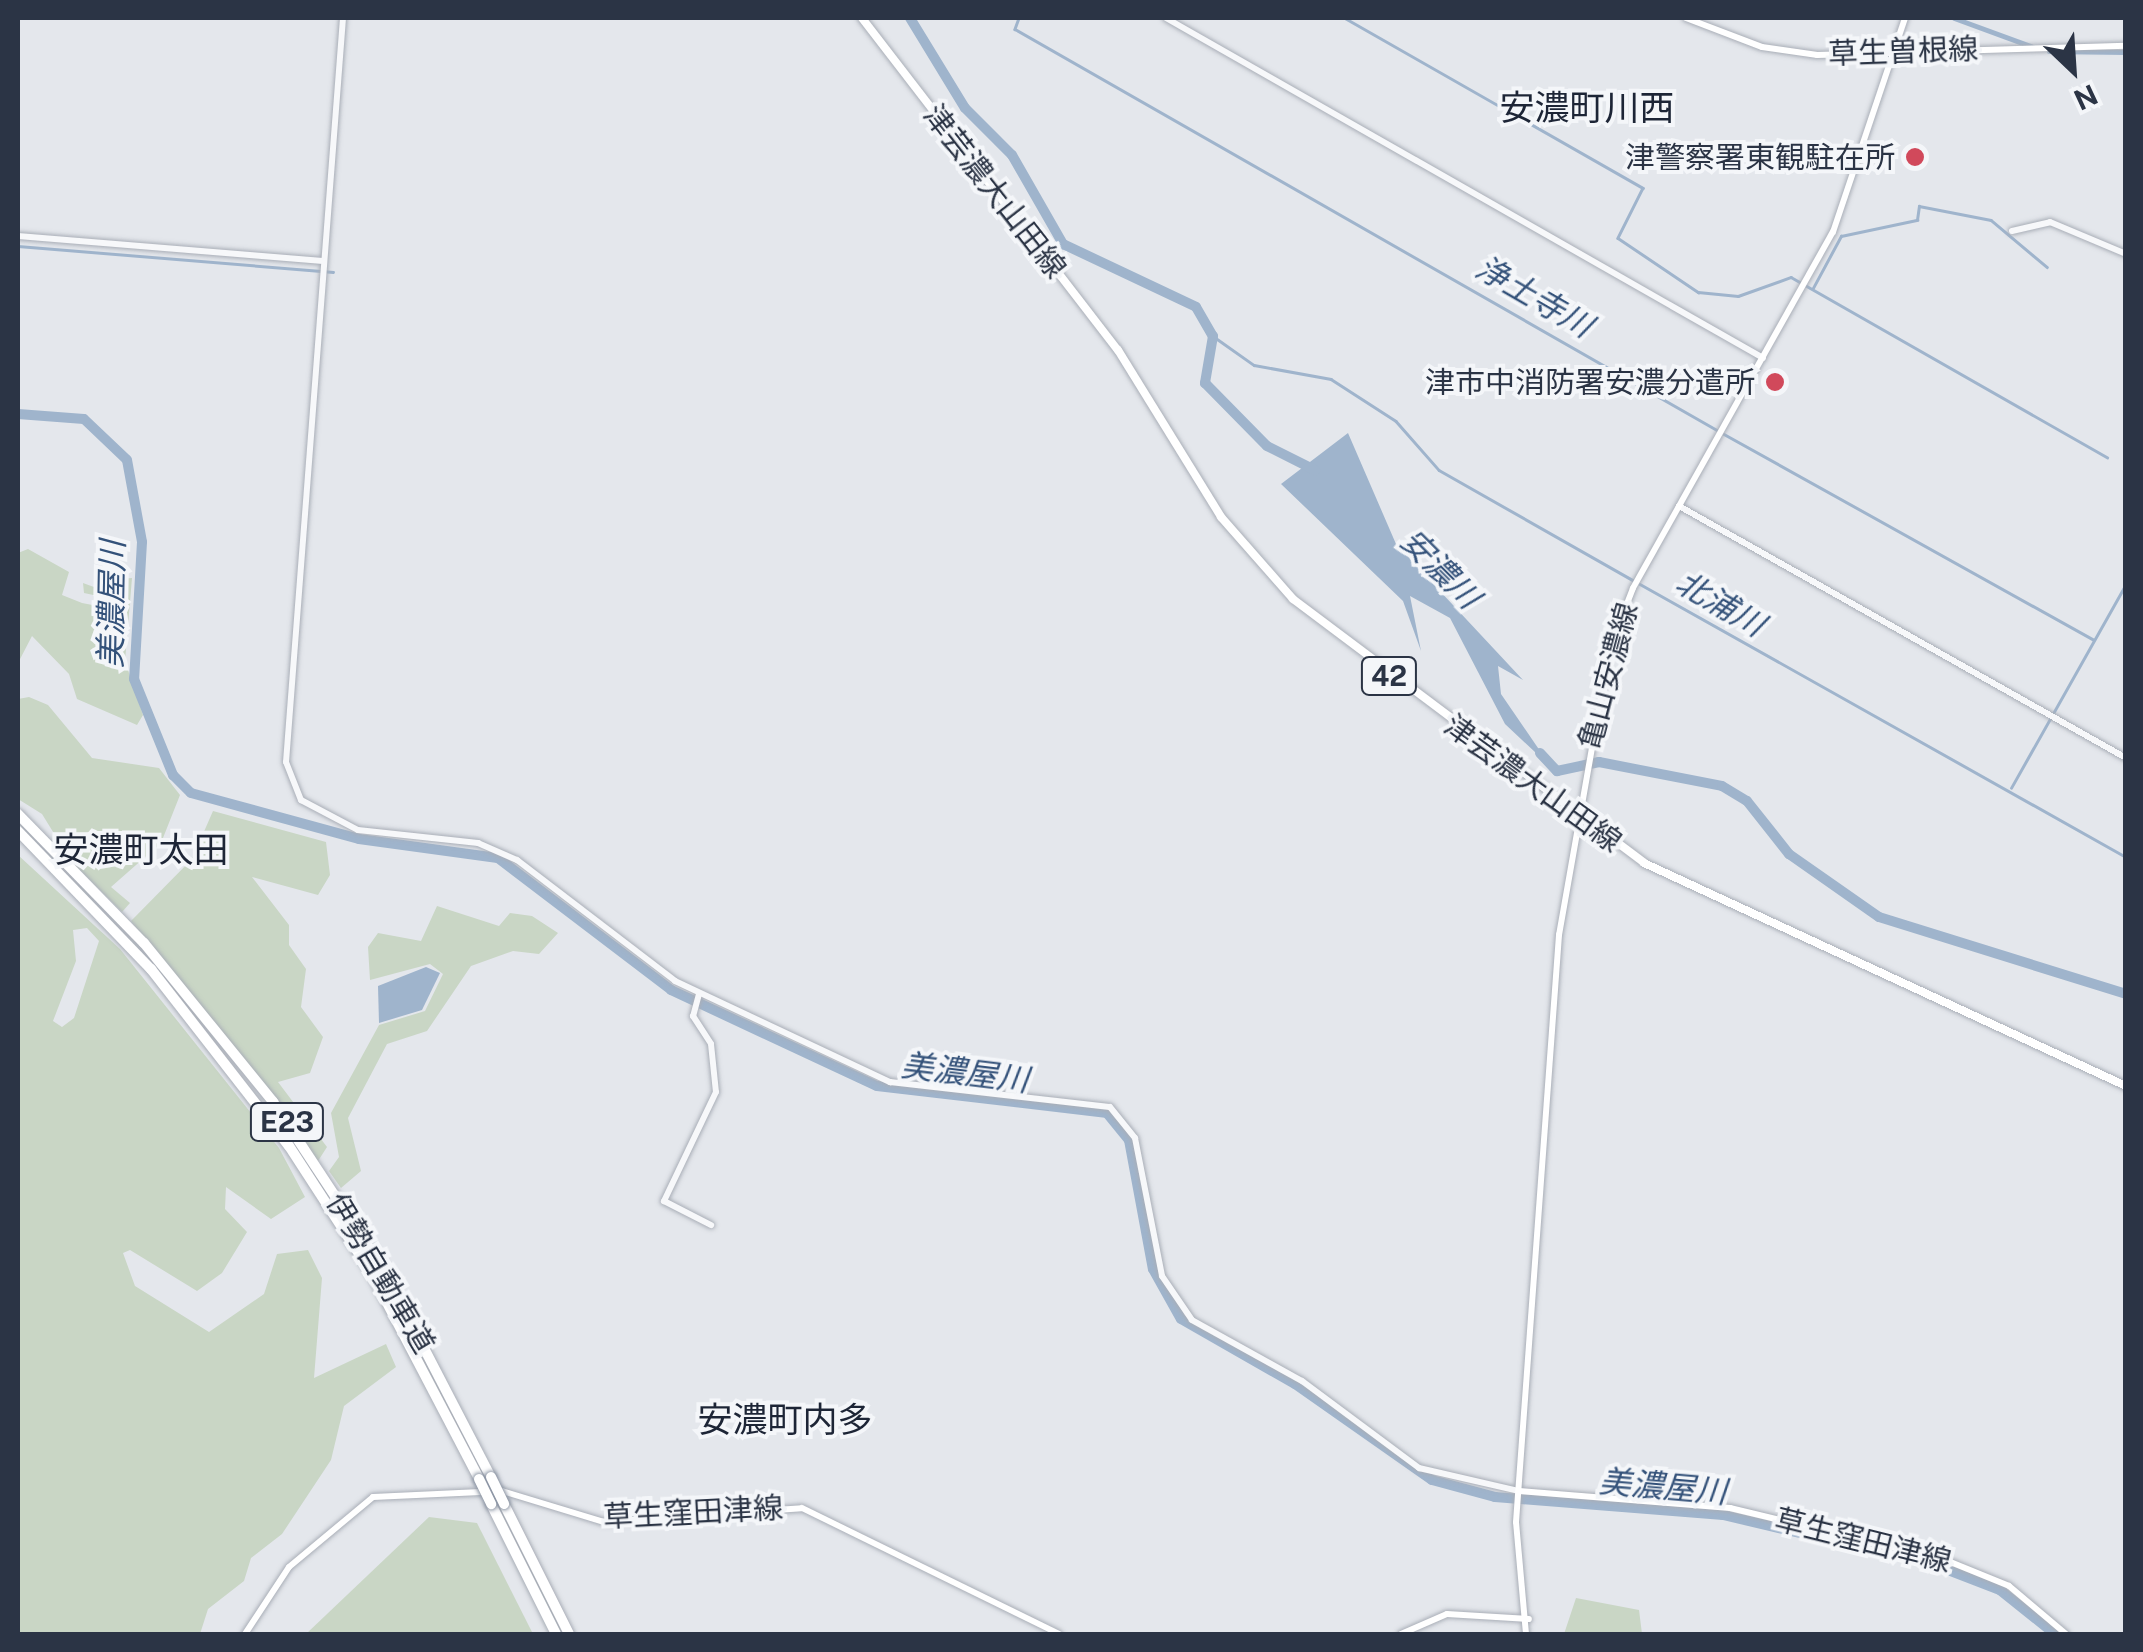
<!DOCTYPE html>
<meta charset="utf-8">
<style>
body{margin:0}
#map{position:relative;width:2143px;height:1652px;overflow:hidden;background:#e4e7ec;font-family:"Public Sans","Noto Sans JP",sans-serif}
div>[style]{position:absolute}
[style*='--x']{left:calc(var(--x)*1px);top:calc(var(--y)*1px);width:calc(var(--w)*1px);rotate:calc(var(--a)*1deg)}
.green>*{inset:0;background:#c9d6c5}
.water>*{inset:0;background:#9fb4cc}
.stream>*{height:2.5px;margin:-1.25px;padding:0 1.25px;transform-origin:1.25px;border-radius:1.25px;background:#9fb4cc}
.canal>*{height:5px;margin:-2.5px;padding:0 2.5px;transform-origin:2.5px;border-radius:2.5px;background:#9fb4cc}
.river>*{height:10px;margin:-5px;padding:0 5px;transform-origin:5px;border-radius:5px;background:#9fb4cc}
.roads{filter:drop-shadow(0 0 2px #a9aeb7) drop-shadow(0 0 2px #a9aeb7)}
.tertiary>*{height:6px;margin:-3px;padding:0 3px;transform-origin:3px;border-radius:3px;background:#f7f8fa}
.secondary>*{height:6px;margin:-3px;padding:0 3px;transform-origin:3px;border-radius:3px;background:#fff}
.primary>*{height:8px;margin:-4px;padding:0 4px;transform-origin:4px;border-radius:4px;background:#fff}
.motorway>*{height:10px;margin:-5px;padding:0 5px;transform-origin:5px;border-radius:5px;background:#fff}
.bridges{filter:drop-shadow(0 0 2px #8b94a3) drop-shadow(0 0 2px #8b94a3)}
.motorway-bridge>*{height:10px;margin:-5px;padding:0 5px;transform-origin:5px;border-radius:5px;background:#fff}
.dots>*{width:28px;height:28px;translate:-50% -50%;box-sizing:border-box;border:5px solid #f4f6f9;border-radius:50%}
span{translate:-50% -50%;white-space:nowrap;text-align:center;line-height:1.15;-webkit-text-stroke:8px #f4f6f9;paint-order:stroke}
.shield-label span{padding:2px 8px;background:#f4f6f9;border:2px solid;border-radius:8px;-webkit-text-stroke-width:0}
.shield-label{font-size:28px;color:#2b3445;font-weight:700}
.street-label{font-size:30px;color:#2b3445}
.poi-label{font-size:30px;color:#2b3445}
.right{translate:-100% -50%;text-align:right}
.water-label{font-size:32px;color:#34527a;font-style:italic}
.quarter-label{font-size:35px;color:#1d2536}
.frame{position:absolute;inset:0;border:20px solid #2b3445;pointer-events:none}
.north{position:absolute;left:2023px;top:20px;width:100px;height:100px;-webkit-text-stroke:8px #f4f6f9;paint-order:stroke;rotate:155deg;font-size:28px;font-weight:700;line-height:40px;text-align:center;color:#2b3445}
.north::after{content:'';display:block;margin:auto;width:35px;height:45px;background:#2b3445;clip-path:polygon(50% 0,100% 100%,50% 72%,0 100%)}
</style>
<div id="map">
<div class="green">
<div style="clip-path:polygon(28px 549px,69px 572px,62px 595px,82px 603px,108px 608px,112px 599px,84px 593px,83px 583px,102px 590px,105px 580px,132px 578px,125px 661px,143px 715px,137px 725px,77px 699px,69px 674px,32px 636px,18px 663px,18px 553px)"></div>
<div style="clip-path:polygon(29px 697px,48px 705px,92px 758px,159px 768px,180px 795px,161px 843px,111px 887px,130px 903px,122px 912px,71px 861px,42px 814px,18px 799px,18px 699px)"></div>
<div style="clip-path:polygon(213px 811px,326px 842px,330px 875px,318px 895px,252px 877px,289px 925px,289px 945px,306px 969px,301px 1007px,323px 1037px,310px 1073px,278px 1082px,327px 1147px,318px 1161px,131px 921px,192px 859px)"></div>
<div style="clip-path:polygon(evenodd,18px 855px,120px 949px,279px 1148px,305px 1197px,271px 1219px,226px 1187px,225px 1209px,247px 1232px,222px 1273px,197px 1291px,130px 1250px,123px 1253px,135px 1286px,209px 1332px,264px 1294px,277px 1254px,308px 1250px,322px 1278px,314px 1378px,386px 1344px,396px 1367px,344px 1406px,331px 1460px,282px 1534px,251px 1558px,244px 1581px,208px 1609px,200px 1634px,18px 1634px,18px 855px,87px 928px,99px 941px,74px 1018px,62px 1027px,53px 1021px,76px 961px,73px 930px,87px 928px)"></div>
<div style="clip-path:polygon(437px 906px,499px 926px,510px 913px,532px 916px,558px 933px,539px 954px,513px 951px,471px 966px,427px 1031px,387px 1044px,348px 1118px,361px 1171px,341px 1188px,329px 1171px,339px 1157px,331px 1113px,379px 1025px,425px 1011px,443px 974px,430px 964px,370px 980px,368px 947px,378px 933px,421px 941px)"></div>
<div style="clip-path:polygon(429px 1517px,477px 1523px,533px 1634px,306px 1634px)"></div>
<div style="clip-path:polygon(1576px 1598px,1639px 1610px,1642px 1634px,1564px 1634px)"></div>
</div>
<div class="water">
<div style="clip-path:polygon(1348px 433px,1396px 544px,1523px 680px,1498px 666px,1501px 694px,1551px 767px,1505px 724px,1450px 618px,1410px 596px,1421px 651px,1403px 601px,1281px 484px)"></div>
<div style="clip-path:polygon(426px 967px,440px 973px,422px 1010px,379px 1023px,378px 986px)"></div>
</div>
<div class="stream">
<div style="--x:1019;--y:18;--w:12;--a:110"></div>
<div style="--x:1015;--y:29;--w:808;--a:29.74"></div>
<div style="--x:1345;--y:18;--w:343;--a:29.7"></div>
<div style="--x:1643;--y:188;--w:56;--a:116.6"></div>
<div style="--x:1618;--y:238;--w:97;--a:34"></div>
<div style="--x:1698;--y:292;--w:40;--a:5.7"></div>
<div style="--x:1738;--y:296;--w:56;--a:-19.7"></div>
<div style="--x:1791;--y:277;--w:364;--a:29.7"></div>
<div style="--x:18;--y:246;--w:316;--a:4.7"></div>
<div style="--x:1813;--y:288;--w:59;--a:-61.7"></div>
<div style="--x:1841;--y:236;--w:78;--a:-11.9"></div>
<div style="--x:1917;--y:220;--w:14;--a:-82"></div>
<div style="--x:1919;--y:206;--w:73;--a:11"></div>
<div style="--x:1991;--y:220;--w:73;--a:40"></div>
<div style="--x:1213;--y:336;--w:50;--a:35.3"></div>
<div style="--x:1254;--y:365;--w:78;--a:10.3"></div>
<div style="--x:1331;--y:379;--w:77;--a:32.9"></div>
<div style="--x:1396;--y:421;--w:65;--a:48.7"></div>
<div style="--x:1439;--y:470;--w:223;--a:29.6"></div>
<div style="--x:1724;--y:434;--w:423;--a:29.1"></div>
<div style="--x:1640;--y:584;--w:557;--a:29.32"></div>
<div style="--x:2011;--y:788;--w:234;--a:-60.6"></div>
</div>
<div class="canal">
<div style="--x:1954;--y:18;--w:84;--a:20.2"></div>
<div style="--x:2049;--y:51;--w:77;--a:0.7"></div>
</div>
<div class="river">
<div style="--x:910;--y:18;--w:105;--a:58.6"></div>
<div style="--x:965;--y:108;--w:66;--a:45"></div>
<div style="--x:1012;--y:155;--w:103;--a:60.2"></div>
<div style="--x:1063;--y:244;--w:147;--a:25.3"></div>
<div style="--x:1196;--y:307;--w:34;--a:60"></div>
<div style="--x:1213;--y:336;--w:48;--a:99.7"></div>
<div style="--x:1205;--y:383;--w:88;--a:45.5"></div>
<div style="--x:1267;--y:446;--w:54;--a:26.6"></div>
<div style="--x:18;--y:414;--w:66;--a:4.3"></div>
<div style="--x:84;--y:419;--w:59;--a:43.6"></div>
<div style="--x:127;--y:460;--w:83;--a:79.6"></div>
<div style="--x:142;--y:542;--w:137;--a:93.3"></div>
<div style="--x:134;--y:679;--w:104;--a:67.9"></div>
<div style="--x:173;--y:775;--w:25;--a:45"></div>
<div style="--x:191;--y:793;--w:174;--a:15.3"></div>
<div style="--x:359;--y:839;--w:140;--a:7.8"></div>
<div style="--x:498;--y:858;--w:218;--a:37.3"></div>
<div style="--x:671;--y:990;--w:227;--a:25"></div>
<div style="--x:877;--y:1086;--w:232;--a:6.7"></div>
<div style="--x:1107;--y:1113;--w:35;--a:51"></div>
<div style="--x:1129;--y:1140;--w:131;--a:79.5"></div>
<div style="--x:1153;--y:1269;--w:57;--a:60.8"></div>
<div style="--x:1181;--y:1319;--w:131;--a:29.7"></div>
<div style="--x:1295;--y:1384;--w:167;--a:35"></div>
<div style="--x:1432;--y:1480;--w:65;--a:15.1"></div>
<div style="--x:1495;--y:1497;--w:229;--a:4.5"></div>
<div style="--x:1723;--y:1515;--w:212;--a:13.1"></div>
<div style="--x:1930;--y:1563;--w:75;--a:21.1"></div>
<div style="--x:2000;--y:1590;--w:70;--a:38.7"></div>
<div style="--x:1540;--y:753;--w:25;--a:47"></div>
<div style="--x:1557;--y:771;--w:43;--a:-12.1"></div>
<div style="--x:1599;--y:762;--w:125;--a:11"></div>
<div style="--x:1722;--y:786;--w:29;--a:31"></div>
<div style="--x:1747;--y:801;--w:68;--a:51.6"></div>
<div style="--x:1789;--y:854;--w:110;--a:35"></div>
<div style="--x:1879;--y:917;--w:259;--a:17.3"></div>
</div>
<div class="roads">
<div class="tertiary">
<div style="--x:343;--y:18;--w:746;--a:94.38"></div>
<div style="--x:286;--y:762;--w:41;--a:68.5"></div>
<div style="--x:301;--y:800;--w:64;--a:27.8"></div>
<div style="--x:358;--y:830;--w:121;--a:6.2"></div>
<div style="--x:478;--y:843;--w:43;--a:23.6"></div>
<div style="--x:517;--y:860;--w:199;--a:37.4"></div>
<div style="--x:675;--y:981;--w:238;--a:25.2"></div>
<div style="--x:890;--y:1082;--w:221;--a:6.5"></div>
<div style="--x:1110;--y:1107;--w:40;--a:51"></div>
<div style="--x:1135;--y:1138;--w:141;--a:78.9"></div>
<div style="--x:1162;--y:1276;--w:53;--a:55.7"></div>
<div style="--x:1192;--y:1320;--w:126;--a:29"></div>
<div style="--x:1302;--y:1381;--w:146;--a:36.6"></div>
<div style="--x:1419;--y:1468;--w:103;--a:13"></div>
<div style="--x:1166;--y:18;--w:687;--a:29.66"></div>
<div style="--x:2012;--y:231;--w:39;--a:-13"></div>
<div style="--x:2050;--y:222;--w:82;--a:22.8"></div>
<div style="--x:18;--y:236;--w:306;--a:4.7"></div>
<div style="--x:1679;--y:506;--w:513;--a:29.41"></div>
<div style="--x:699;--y:994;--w:23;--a:105"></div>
<div style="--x:693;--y:1016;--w:33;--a:57"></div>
<div style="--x:711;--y:1044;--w:48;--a:84.1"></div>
<div style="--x:716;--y:1092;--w:121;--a:115.5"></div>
<div style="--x:664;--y:1201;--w:53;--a:27.1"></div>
</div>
<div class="secondary">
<div style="--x:1686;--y:18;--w:81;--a:20.9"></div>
<div style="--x:1762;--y:47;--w:56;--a:8.3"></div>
<div style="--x:1817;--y:55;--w:309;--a:-1.7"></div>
<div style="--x:1519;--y:1491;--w:212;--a:4.6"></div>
<div style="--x:1730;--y:1508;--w:219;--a:13.5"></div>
<div style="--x:1943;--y:1559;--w:71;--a:22.2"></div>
<div style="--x:2009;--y:1586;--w:75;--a:40.1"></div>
<div style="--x:245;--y:1634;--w:80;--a:-56.7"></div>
<div style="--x:289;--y:1567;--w:109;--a:-39.8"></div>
<div style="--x:373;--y:1497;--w:129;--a:-2.7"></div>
<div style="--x:502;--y:1491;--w:107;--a:16.9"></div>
<div style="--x:604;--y:1522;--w:198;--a:-4"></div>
<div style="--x:802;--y:1508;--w:286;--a:26.1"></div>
<div style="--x:1401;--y:1634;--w:50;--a:-23.5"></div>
<div style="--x:1447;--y:1614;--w:82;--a:3.5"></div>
<div style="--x:1526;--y:1634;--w:112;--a:-95.1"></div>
<div style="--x:1516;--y:1522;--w:589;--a:-85.81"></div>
<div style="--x:1559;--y:935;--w:289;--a:-80"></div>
<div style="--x:1609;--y:650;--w:66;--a:-68.8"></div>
<div style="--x:1633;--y:588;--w:408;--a:-60.7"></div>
<div style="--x:1833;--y:232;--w:226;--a:-71.4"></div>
</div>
<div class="primary">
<div style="--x:862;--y:18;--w:419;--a:52.4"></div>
<div style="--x:1118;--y:350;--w:196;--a:58.3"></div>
<div style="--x:1221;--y:517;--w:109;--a:48.7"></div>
<div style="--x:1293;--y:599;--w:439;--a:36.9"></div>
<div style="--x:1644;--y:863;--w:531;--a:24.83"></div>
</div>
<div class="motorway">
<div style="--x:18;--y:814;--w:180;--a:45.7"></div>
<div style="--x:144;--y:943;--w:205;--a:50.9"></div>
<div style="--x:273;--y:1102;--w:200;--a:56.6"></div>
<div style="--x:383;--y:1269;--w:234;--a:62.6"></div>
<div style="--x:18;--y:831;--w:192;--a:46.1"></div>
<div style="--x:151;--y:969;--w:224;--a:52.1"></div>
<div style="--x:289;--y:1146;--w:153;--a:57"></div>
<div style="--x:372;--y:1274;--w:231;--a:62.4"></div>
<div style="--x:491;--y:1504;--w:145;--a:63.4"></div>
<div style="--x:504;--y:1504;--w:145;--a:63.4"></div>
</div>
</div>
<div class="bridges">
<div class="motorway-bridge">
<div style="--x:491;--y:1477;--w:30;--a:64"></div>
<div style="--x:479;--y:1479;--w:28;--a:64"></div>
</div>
</div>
<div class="dots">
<div style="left:1915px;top:157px;background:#d1495b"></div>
<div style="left:1775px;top:382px;background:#d1495b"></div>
</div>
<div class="shield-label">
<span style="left:1389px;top:676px">42</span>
<span style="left:287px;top:1122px">E23</span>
</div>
<div class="street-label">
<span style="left:1903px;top:51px;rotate:-2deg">草生曽根線</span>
<span style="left:995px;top:191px;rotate:52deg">津芸濃大山田線</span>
<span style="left:1608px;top:676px;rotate:-75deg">亀山安濃線</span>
<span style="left:1533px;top:783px;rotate:36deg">津芸濃大山田線</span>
<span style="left:381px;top:1273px;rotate:59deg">伊勢自動車道</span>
<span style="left:693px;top:1512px;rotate:-3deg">草生窪田津線</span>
<span style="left:1863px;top:1540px;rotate:14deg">草生窪田津線</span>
</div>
<div class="poi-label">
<span class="right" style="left:1895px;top:157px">津警察署東観駐在所</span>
<span class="right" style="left:1755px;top:382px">津市中消防署安濃分遣所</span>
</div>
<div class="water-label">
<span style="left:1534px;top:297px;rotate:30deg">浄土寺川</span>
<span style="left:1440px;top:569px;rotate:45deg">安濃川</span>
<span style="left:112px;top:604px;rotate:-89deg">美濃屋川</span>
<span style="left:1720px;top:604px;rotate:30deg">北浦川</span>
<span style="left:965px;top:1073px;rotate:7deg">美濃屋川</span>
<span style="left:1663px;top:1487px;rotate:5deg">美濃屋川</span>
</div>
<div class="quarter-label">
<span style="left:1587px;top:108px">安濃町川西</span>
<span style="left:141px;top:850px">安濃町太田</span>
<span style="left:785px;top:1420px">安濃町内多</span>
</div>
<div class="frame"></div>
<div class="north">N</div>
</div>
